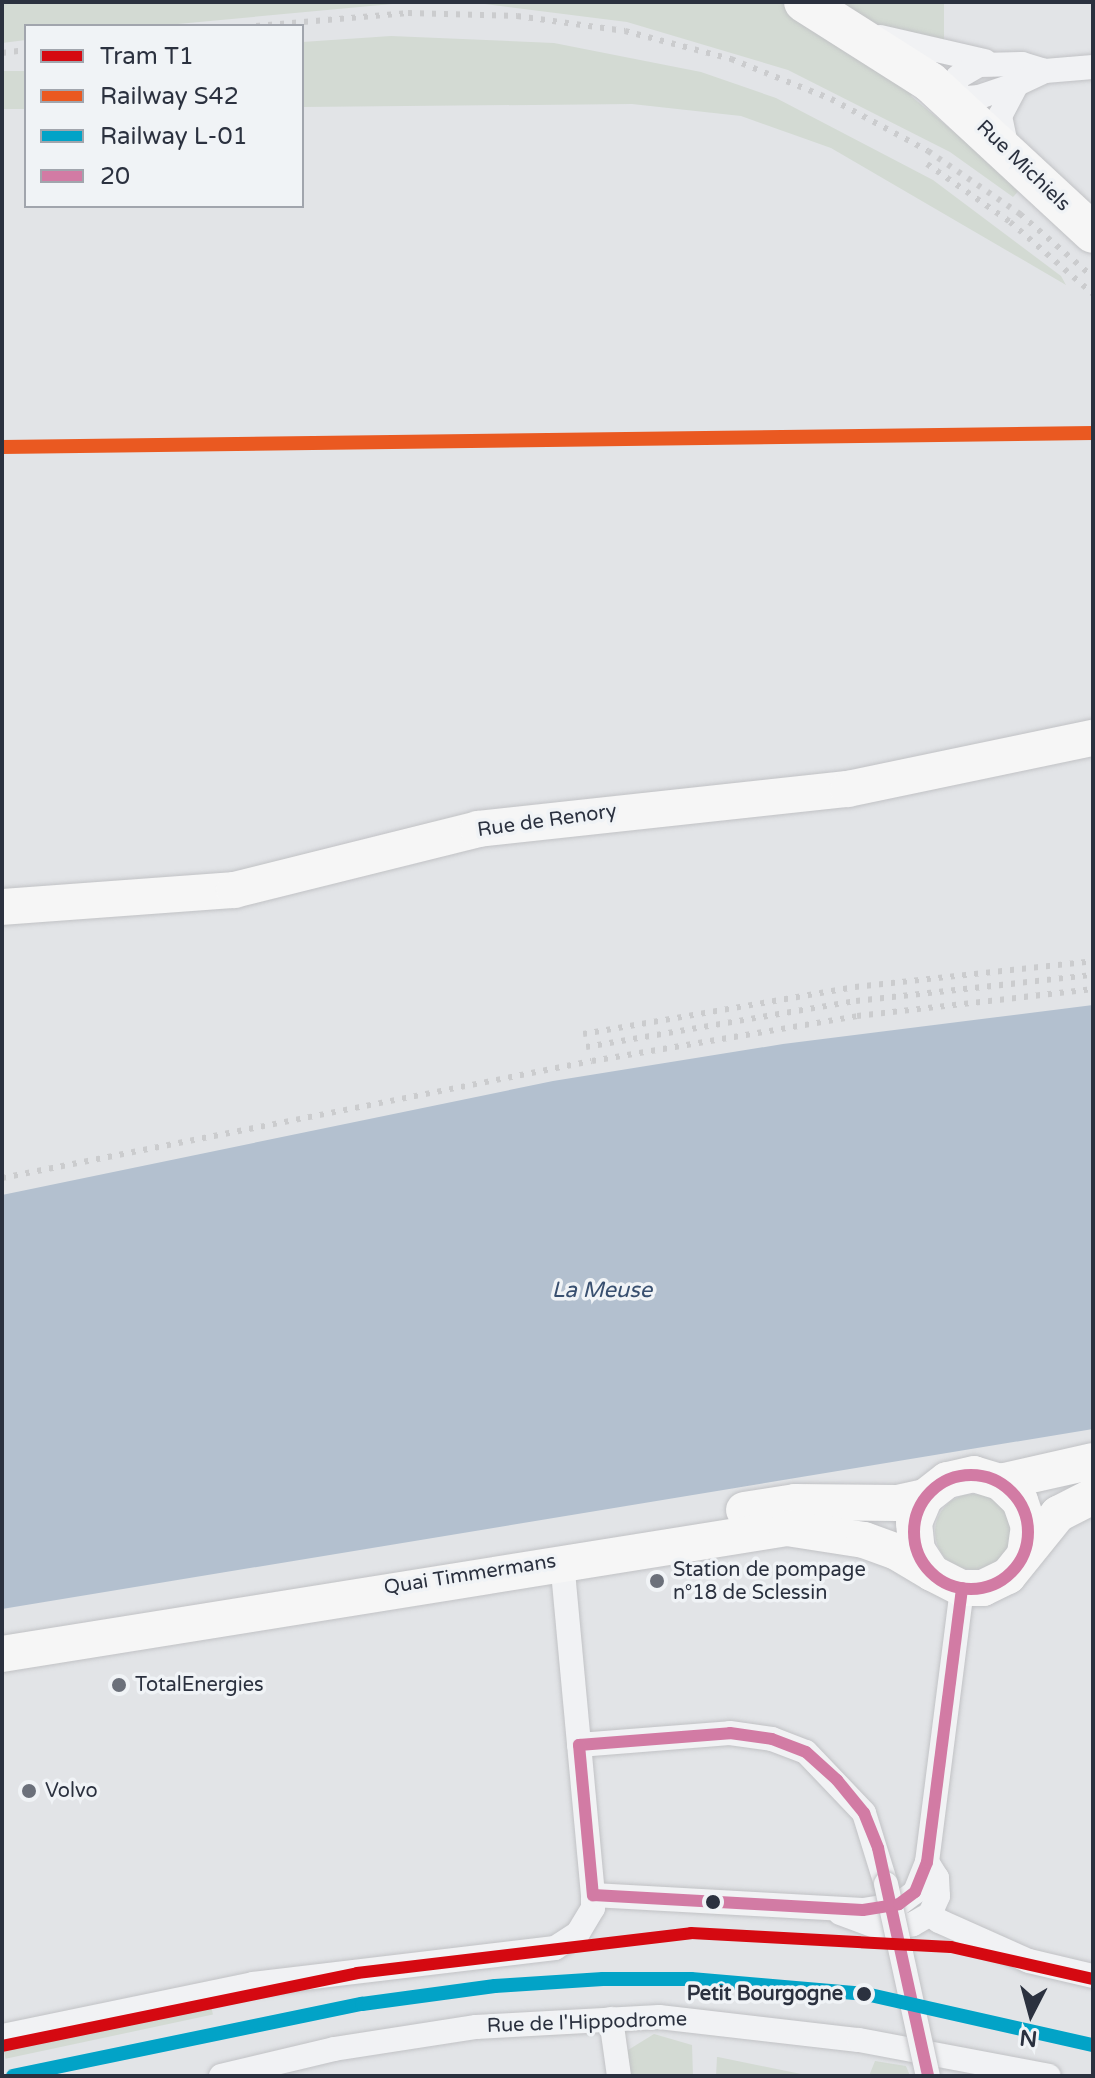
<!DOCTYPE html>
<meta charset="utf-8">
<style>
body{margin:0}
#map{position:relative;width:1095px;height:2078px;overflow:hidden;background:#e2e4e7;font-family:"Varela Round",sans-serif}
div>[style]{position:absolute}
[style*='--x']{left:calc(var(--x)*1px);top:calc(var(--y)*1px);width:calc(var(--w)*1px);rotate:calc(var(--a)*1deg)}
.green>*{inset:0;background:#d3dad3;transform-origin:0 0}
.round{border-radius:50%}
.water>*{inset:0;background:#b3c0cf}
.roads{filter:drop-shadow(0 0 2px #c1c2c5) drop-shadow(0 0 2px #c1c2c5)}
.street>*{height:24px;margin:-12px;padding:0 12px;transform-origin:12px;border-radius:12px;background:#f1f2f4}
.secondary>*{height:36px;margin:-18px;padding:0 18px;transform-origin:18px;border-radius:18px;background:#f6f6f6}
.primary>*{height:40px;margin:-20px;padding:0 20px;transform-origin:20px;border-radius:20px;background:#f6f6f6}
.rail>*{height:6px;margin-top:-3px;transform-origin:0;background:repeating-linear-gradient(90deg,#cbccce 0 4px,transparent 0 12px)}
.bridges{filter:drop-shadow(0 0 2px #c1c2c5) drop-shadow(0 0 2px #c1c2c5)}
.street-bridge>*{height:24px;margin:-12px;padding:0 12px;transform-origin:12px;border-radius:12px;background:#f1f2f4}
.bus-1>*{height:12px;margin:-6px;padding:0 6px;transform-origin:6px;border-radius:6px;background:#d27ba4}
.bus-1>.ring{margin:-6px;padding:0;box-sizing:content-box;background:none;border:12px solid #d27ba4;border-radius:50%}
.rail-1>*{height:14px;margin:-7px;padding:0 7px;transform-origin:7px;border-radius:7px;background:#ea5921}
.rail-2>*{height:14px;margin:-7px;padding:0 7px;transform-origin:7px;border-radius:7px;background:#02a3c7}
.tram-1>*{height:12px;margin:-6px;padding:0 6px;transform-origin:6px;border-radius:6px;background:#d50911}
.dots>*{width:22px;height:22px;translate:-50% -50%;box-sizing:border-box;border:4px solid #f0f3f6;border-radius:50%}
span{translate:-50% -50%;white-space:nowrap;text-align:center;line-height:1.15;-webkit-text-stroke:7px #f0f3f6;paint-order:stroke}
.street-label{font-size:20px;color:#2b313f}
.poi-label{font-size:20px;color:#2b313f}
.left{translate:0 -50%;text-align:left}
.stop-label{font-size:20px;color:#2b313f;font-weight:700}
.right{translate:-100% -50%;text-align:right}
.water-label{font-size:22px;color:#384f6f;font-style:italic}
.frame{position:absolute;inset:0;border:4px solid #2b313f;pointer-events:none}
.legend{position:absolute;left:24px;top:24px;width:280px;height:184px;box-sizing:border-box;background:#f0f3f6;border:2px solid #a1a5ad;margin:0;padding:10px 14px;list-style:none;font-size:24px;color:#2b313f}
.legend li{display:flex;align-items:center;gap:16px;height:40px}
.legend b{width:40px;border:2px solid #a1a5ad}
.north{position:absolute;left:991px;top:1974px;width:80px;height:80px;-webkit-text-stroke:6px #f0f3f6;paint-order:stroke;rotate:186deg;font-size:22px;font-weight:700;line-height:32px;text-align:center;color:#2b313f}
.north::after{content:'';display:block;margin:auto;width:28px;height:36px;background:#2b313f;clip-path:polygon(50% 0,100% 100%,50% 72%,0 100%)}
</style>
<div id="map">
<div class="green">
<div style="clip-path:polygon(2px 2px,944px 2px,944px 42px,911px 96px,1021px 188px,1013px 197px,950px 152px,788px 70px,627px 22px,485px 4px,392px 4px,156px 26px,26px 26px,26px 40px,2px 43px)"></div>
<div style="clip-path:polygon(391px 36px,554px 43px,701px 72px,776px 98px,933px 180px,1061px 276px,1066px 285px,831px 148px,741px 116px,632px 104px,302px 107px,302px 42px)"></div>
<div style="left:26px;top:71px;width:38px;height:24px;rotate:90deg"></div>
<div class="round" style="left:935px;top:1494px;width:76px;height:76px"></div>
<div style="left:209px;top:1996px;width:19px;height:212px;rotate:78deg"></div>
<div style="clip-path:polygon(654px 2034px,692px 2045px,693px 2076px,628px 2076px,628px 2050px)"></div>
<div style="clip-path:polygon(717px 2057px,718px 2057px,811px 2076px,716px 2076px)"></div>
<div style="clip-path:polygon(875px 2061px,906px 2066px,910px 2076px,869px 2076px)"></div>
</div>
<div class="water">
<div style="clip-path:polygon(1093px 1005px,1093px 1429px,2px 1609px,2px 1195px,553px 1081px,783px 1044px)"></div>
</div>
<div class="roads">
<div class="street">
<div style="--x:880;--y:37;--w:108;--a:12.9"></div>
<div style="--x:1017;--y:84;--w:39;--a:161"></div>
<div style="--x:980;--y:97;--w:28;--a:176"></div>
<div style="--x:952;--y:99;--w:23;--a:-75"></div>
<div style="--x:958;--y:77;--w:24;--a:-30"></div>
<div style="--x:979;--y:65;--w:43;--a:-1.3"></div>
<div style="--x:1022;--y:64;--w:24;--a:17"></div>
<div style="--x:1007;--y:149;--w:34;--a:-102"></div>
<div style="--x:1000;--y:116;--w:36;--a:-62"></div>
<div style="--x:1017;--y:84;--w:31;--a:-25"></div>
<div style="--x:1045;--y:71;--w:48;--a:-4.8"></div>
<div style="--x:579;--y:1745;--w:151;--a:-4.5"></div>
<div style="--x:730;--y:1733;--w:42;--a:8.1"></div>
<div style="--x:772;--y:1739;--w:36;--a:21"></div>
<div style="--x:806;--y:1752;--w:84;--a:46.4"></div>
<div style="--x:864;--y:1813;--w:74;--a:72.8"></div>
<div style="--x:927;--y:1862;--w:19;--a:58"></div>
<div style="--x:937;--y:1878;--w:18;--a:87"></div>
<div style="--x:938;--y:1896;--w:20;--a:114"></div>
<div style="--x:930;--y:1914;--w:11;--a:38"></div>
<div style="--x:939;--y:1921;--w:98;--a:24"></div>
<div style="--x:1029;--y:1961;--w:66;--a:13.2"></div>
<div style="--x:593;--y:1895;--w:270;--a:3.2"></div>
<div style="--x:863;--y:1910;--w:36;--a:-9"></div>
<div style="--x:899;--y:1904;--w:20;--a:-37"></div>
<div style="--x:915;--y:1892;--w:32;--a:-68"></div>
<div style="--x:927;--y:1862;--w:276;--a:-82.7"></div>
<div style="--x:840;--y:1913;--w:46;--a:20.4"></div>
<div style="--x:883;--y:1929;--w:30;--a:-9"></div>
<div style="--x:913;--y:1924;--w:20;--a:-30"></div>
<div style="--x:611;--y:2019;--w:58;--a:82"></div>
<div style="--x:2;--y:2036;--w:256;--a:-11.7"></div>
<div style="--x:253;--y:1984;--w:304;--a:-6.8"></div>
<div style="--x:555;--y:1948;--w:27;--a:-33"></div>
<div style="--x:578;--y:1933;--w:29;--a:-59"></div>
<div style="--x:593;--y:1908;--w:13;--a:-90"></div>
<div style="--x:593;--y:1895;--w:336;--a:-95.3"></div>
<div style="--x:221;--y:2076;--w:116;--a:-13.4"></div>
<div style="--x:334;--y:2049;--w:144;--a:-8.8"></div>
<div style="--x:476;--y:2027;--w:183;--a:-3.1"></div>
<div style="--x:659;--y:2017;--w:201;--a:6.6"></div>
<div style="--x:859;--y:2040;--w:193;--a:10.7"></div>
</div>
<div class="secondary">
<div style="--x:2;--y:907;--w:233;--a:-4.2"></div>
<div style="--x:234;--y:890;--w:252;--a:-14"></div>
<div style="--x:478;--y:829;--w:372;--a:-6.2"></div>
<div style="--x:848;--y:789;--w:250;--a:-11.8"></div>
<div style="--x:1000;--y:1482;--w:95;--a:-12.7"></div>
<div style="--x:744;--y:1510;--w:52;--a:-8.9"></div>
<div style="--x:795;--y:1502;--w:102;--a:0.6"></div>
<div style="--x:897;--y:1503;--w:29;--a:-12"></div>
<div style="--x:1025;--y:1554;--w:27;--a:-82"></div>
<div style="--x:1029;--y:1527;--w:28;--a:-109"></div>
<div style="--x:1020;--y:1501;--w:28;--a:-136"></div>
<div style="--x:1000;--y:1482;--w:27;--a:-163"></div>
<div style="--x:974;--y:1474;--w:28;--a:167"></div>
<div style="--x:947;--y:1480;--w:28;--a:142"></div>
<div style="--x:925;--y:1497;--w:28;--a:113"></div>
<div style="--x:914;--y:1523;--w:27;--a:84"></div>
<div style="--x:917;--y:1550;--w:27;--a:57"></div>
<div style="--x:932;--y:1573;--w:34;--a:27"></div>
<div style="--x:962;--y:1588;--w:21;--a:0"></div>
<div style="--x:983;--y:1588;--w:28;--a:-26"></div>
<div style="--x:1008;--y:1576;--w:80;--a:-51.1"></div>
<div style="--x:1058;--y:1514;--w:39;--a:-27"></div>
<div style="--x:2;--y:1654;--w:795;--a:-9.12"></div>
<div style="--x:787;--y:1528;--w:78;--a:8.9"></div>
<div style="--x:864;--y:1540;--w:33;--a:20"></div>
<div style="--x:895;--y:1551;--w:43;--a:30.7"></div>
</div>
<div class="primary">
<div style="--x:804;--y:2;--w:149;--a:32.4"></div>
<div style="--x:930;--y:82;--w:222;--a:42.8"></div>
</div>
</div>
<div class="rail">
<div style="--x:256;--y:26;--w:153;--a:-4.9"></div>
<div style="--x:408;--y:13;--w:109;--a:1.6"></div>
<div style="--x:517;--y:16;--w:109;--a:7.9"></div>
<div style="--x:625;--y:31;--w:110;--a:14.8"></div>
<div style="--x:731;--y:59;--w:108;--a:21.8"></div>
<div style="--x:831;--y:99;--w:110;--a:28.2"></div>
<div style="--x:928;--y:151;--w:112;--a:34.4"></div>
<div style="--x:1020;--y:214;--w:96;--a:40.8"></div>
<div style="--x:2;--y:53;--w:24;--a:-7"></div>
<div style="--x:927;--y:164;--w:101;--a:34.9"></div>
<div style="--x:1010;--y:222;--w:110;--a:40.9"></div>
<div style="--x:583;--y:1034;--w:276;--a:-9.8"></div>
<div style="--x:855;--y:987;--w:239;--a:-6.2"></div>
<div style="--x:586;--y:1047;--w:274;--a:-9.7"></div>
<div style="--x:856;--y:1001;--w:238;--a:-6.3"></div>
<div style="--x:2;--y:1178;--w:601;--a:-11.22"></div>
<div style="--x:592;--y:1061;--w:269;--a:-9.6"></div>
<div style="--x:857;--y:1016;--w:238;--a:-6.5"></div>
</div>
<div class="bridges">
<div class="street-bridge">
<div style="--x:886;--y:1884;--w:197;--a:77.7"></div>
</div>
</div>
<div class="bus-1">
<div class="ring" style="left:914px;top:1475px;width:102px;height:102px"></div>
<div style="--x:579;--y:1745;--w:151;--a:-4.5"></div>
<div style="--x:730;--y:1733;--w:42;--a:8.1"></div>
<div style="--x:772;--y:1739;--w:36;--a:21"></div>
<div style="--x:806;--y:1752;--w:42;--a:42.1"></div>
<div style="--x:837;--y:1780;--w:43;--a:50.7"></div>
<div style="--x:864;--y:1813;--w:38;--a:68"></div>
<div style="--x:878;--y:1848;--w:233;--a:77.6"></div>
<div style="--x:579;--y:1745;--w:151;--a:84.7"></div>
<div style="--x:593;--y:1895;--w:270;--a:3.2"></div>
<div style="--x:863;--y:1910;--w:36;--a:-9"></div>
<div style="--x:899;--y:1904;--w:20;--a:-37"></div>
<div style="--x:915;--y:1892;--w:32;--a:-68"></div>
<div style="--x:927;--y:1862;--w:276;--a:-82.7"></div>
</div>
<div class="rail-1">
<div style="--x:2;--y:447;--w:1091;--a:-0.74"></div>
</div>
<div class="rail-2">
<div style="--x:13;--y:2076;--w:356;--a:-11.7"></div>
<div style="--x:362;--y:2004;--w:134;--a:-7.7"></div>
<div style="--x:495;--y:1986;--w:108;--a:-3.7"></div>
<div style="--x:603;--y:1979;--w:88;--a:0"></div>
<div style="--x:691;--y:1979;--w:176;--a:4.9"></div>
<div style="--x:866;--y:1994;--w:233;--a:12.7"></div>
</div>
<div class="tram-1">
<div style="--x:2;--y:2046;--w:362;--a:-11.6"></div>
<div style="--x:357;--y:1973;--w:336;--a:-6.8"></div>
<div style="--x:691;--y:1933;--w:260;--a:3.1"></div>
<div style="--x:951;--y:1947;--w:146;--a:12.7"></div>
</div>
<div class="dots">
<div style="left:657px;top:1581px;background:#6b707a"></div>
<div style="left:119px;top:1685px;background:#6b707a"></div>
<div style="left:29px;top:1791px;background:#6b707a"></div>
<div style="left:713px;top:1902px;background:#2b313f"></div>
<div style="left:864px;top:1994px;background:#2b313f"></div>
</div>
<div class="street-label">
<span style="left:1023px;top:166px;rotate:44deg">Rue Michiels</span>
<span style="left:547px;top:821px;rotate:-8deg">Rue de Renory</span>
<span style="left:470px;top:1575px;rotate:-9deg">Quai Timmermans</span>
<span style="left:587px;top:2023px;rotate:-2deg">Rue de l'Hippodrome</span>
</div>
<div class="poi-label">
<span class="left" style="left:673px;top:1582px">Station de pompage<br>n°18 de Sclessin</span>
<span class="left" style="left:135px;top:1685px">TotalEnergies</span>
<span class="left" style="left:45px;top:1791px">Volvo</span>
</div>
<div class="stop-label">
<span class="right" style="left:843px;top:1994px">Petit Bourgogne</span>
</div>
<div class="water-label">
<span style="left:602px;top:1291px">La Meuse</span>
</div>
<div class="frame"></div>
<ul class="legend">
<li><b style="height:10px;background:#d50911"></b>Tram T1</li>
<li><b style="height:10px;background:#ea5921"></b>Railway S42</li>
<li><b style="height:10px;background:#02a3c7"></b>Railway L-01</li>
<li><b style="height:10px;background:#d27ba4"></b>20</li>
</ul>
<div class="north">N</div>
</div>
